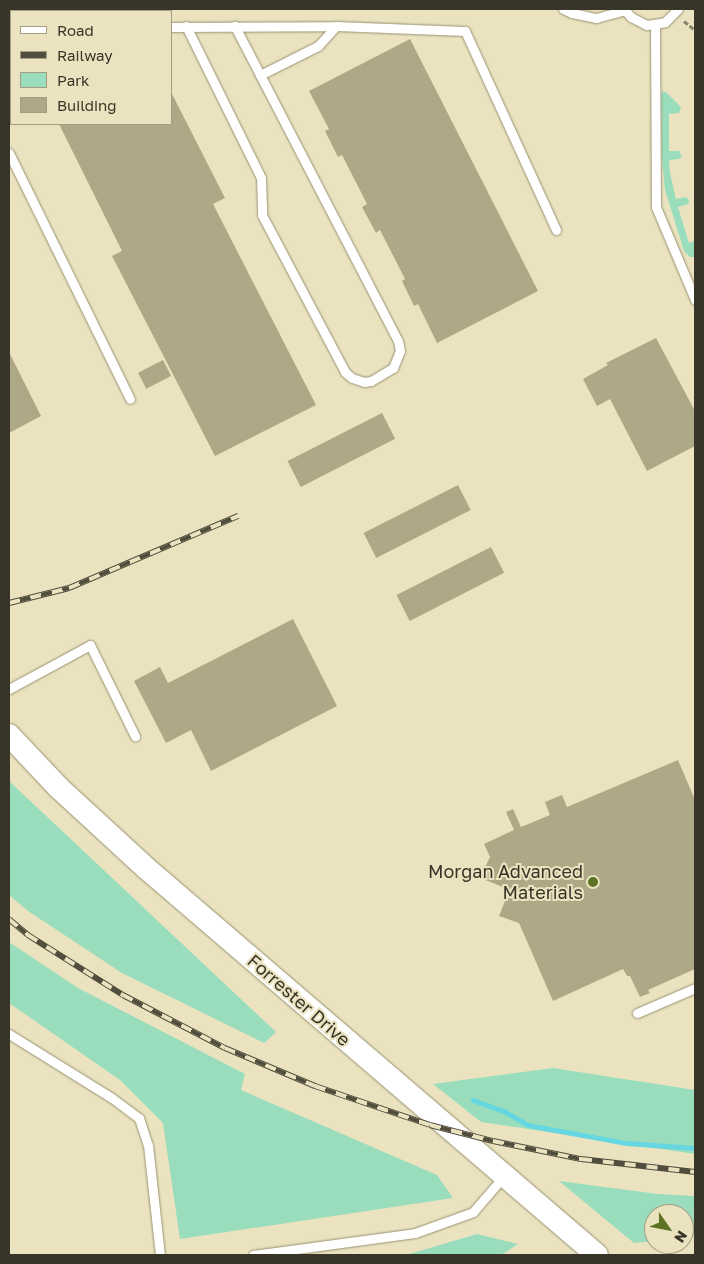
<!DOCTYPE html>
<style>
body{margin:0}
#map{position:relative;width:704px;height:1264px;overflow:hidden;background:#ebe3c0;font-family:"Golos Text",sans-serif}
div>[style]{position:absolute}
[style*='--x']{left:calc(var(--x)*1px);top:calc(var(--y)*1px);width:calc(var(--w)*1px);rotate:calc(var(--a)*1deg)}
.green>*{inset:0;background:#99ddbc}
.stream>*{height:4.5px;margin:-2.25px;padding:0 2.25px;transform-origin:2.25px;border-radius:2.25px;background:#66d7e0}
.building>*{inset:0;background:#afa887;transform-origin:0 0}
.path>*{height:2.5px;margin-top:-1.25px;transform-origin:0;background:repeating-linear-gradient(90deg,#89846d 0 5px,transparent 0 7.5px)}
.roads{filter:drop-shadow(0 0 1px #999271) drop-shadow(0 0 1px #999271)}
.service>*{height:9px;margin:-4.5px;padding:0 4.5px;transform-origin:4.5px;border-radius:4.5px;background:#fff}
.tertiary>*{height:22px;margin:-11px;padding:0 11px;transform-origin:11px;border-radius:11px;background:#fff}
.rail>*{height:5.5px;margin-top:-2.75px;transform-origin:0;background:repeating-linear-gradient(90deg,#ebe3c0 0 11px,#514e3d 0 22px);box-sizing:border-box;border-block:1px solid #514e3d}
.dots>*{width:14px;height:14px;translate:-50% -50%;box-sizing:border-box;border:2px solid #ebe3c0;border-radius:50%}
span{translate:-50% -50%;white-space:nowrap;text-align:center;line-height:1.15;-webkit-text-stroke:4px #ebe3c0;paint-order:stroke}
.poi-label{font-size:18px;color:#383528}
.right{translate:-100% -50%;text-align:right}
.street-label{font-size:18px;color:#383528}
.frame{position:absolute;inset:0;border:10px solid #383528;pointer-events:none}
.legend{position:absolute;left:10px;top:10px;width:162px;height:115px;box-sizing:border-box;background:#ebe3c0;border:1px solid #a39d83;margin:0;padding:6px 9px;list-style:none;font-size:15px;color:#383528}
.legend li{display:flex;align-items:center;gap:10px;height:25px}
.legend b{width:25px;border:1px solid #a39d83}
.north{position:absolute;left:644px;top:1204px;width:50px;height:50px;box-sizing:border-box;background:#ebe3c0;border:1px solid #a39d83;border-radius:50%;rotate:123deg;font-size:14px;font-weight:700;line-height:20px;text-align:center;color:#383528}
.north::after{content:'';display:block;margin:auto;width:18px;height:22px;background:#5e7424;clip-path:polygon(50% 0,100% 100%,50% 72%,0 100%)}
</style>
<div id="map">
<div class="green">
<div style="clip-path:polygon(663px 91px,666px 92px,681px 107px,679px 113px,669px 114px,669px 151px,679px 151px,682px 156px,679px 159px,669px 160px,670px 173px,676px 199px,686px 197px,689px 200px,688px 204px,678px 207px,689px 243px,695px 241px,695px 257px,690px 257px,684px 251px,665px 190px,662px 159px,661px 94px)"></div>
<div style="clip-path:polygon(9px 781px,276px 1032px,264px 1043px,122px 973px,28px 911px,9px 895px)"></div>
<div style="clip-path:polygon(9px 942px,78px 988px,245px 1074px,241px 1090px,437px 1175px,453px 1198px,180px 1239px,163px 1123px,120px 1080px,9px 1003px)"></div>
<div style="clip-path:polygon(553px 1068px,695px 1090px,695px 1154px,481px 1122px,433px 1084px)"></div>
<div style="clip-path:polygon(559px 1181px,658px 1194px,695px 1196px,695px 1236px,684px 1237px,684px 1214px,654px 1214px,654px 1241px,634px 1243px)"></div>
<div style="clip-path:polygon(477px 1234px,518px 1244px,501px 1255px,406px 1255px)"></div>
</div>
<div class="stream">
<div style="--x:473;--y:1100;--w:33;--a:20"></div>
<div style="--x:504;--y:1111;--w:28;--a:30"></div>
<div style="--x:528;--y:1125;--w:100;--a:10.4"></div>
<div style="--x:626;--y:1143;--w:69;--a:4.1"></div>
</div>
<div class="building">
<div style="clip-path:polygon(410px 39px,538px 291px,437px 343px,418px 304px,414px 306px,402px 281px,405px 279px,380px 230px,376px 233px,362px 207px,367px 204px,342px 155px,338px 157px,325px 131px,329px 129px,309px 91px)"></div>
<div style="clip-path:polygon(171px 92px,225px 198px,213px 204px,316px 405px,215px 456px,112px 256px,122px 251px,59px 124px,171px 124px)"></div>
<div style="clip-path:polygon(656px 338px,695px 411px,695px 446px,647px 471px,610px 399px,597px 406px,583px 379px,608px 365px,606px 363px)"></div>
<div style="clip-path:polygon(9px 352px,41px 416px,9px 433px)"></div>
<div style="left:163px;top:360px;width:18px;height:28px;rotate:63deg"></div>
<div style="left:382px;top:413px;width:29px;height:106px;rotate:63deg"></div>
<div style="left:458px;top:485px;width:28px;height:106px;rotate:63deg"></div>
<div style="left:491px;top:547px;width:29px;height:106px;rotate:63deg"></div>
<div style="clip-path:polygon(293px 619px,337px 706px,211px 771px,191px 730px,166px 743px,134px 681px,160px 667px,168px 683px)"></div>
<div style="clip-path:polygon(678px 760px,695px 800px,695px 969px,648px 990px,650px 993px,640px 997px,630px 976px,627px 976px,623px 969px,553px 1001px,519px 923px,499px 916px,507px 896px,503px 887px,480px 878px,490px 857px,484px 844px,514px 830px,506px 812px,513px 809px,521px 827px,550px 815px,545px 802px,562px 795px,567px 807px)"></div>
</div>
<div class="path">
<div style="--x:684;--y:21;--w:14;--a:39"></div>
</div>
<div class="roads">
<div class="service">
<div style="--x:563;--y:9;--w:10;--a:24"></div>
<div style="--x:572;--y:13;--w:25;--a:12"></div>
<div style="--x:596;--y:18;--w:30;--a:-15"></div>
<div style="--x:624;--y:9;--w:11;--a:49"></div>
<div style="--x:631;--y:17;--w:18;--a:27"></div>
<div style="--x:647;--y:25;--w:18;--a:-9"></div>
<div style="--x:665;--y:22;--w:18;--a:-45"></div>
<div style="--x:655;--y:25;--w:182;--a:89.7"></div>
<div style="--x:656;--y:207;--w:101;--a:67.2"></div>
<div style="--x:186;--y:26;--w:169;--a:63.7"></div>
<div style="--x:261;--y:178;--w:37;--a:88"></div>
<div style="--x:262;--y:215;--w:178;--a:62.1"></div>
<div style="--x:345;--y:372;--w:9;--a:41"></div>
<div style="--x:352;--y:378;--w:13;--a:18"></div>
<div style="--x:364;--y:382;--w:7;--a:-8"></div>
<div style="--x:371;--y:381;--w:26;--a:-31"></div>
<div style="--x:393;--y:368;--w:18;--a:-68"></div>
<div style="--x:400;--y:351;--w:10;--a:-101"></div>
<div style="--x:398;--y:341;--w:355;--a:-117.4"></div>
<div style="--x:171;--y:27;--w:165;--a:-0.3"></div>
<div style="--x:336;--y:26;--w:129;--a:2.2"></div>
<div style="--x:465;--y:31;--w:219;--a:65.4"></div>
<div style="--x:9;--y:29;--w:2;--a:0"></div>
<div style="--x:260;--y:75;--w:65;--a:-26.6"></div>
<div style="--x:318;--y:46;--w:27;--a:-48"></div>
<div style="--x:9;--y:153;--w:274;--a:63.8"></div>
<div style="--x:9;--y:689;--w:92;--a:-28.5"></div>
<div style="--x:90;--y:645;--w:102;--a:63.7"></div>
<div style="--x:637;--y:1013;--w:63;--a:-23.3"></div>
<div style="--x:9;--y:1034;--w:121;--a:31.9"></div>
<div style="--x:112;--y:1098;--w:34;--a:37"></div>
<div style="--x:139;--y:1118;--w:28;--a:72"></div>
<div style="--x:148;--y:1145;--w:111;--a:83.8"></div>
<div style="--x:253;--y:1255;--w:163;--a:-7.7"></div>
<div style="--x:415;--y:1233;--w:62;--a:-19.9"></div>
<div style="--x:473;--y:1212;--w:48;--a:-49.3"></div>
</div>
<div class="tertiary">
<div style="--x:9;--y:735;--w:73;--a:46.7"></div>
<div style="--x:59;--y:788;--w:118;--a:42.6"></div>
<div style="--x:146;--y:868;--w:594;--a:40.63"></div>
</div>
</div>
<div class="rail">
<div style="--x:9;--y:603;--w:62;--a:-14"></div>
<div style="--x:69;--y:588;--w:184;--a:-23.1"></div>
<div style="--x:9;--y:919;--w:25;--a:40"></div>
<div style="--x:28;--y:935;--w:112;--a:32.3"></div>
<div style="--x:123;--y:995;--w:115;--a:27.5"></div>
<div style="--x:225;--y:1048;--w:98;--a:22.9"></div>
<div style="--x:315;--y:1086;--w:121;--a:18.7"></div>
<div style="--x:430;--y:1125;--w:65;--a:14.3"></div>
<div style="--x:493;--y:1141;--w:90;--a:11.6"></div>
<div style="--x:581;--y:1159;--w:115;--a:6.5"></div>
</div>
<div class="dots">
<div style="left:593px;top:882px;background:#5e7424"></div>
</div>
<div class="poi-label">
<span class="right" style="left:583px;top:882px">Morgan Advanced<br>Materials</span>
</div>
<div class="street-label">
<span style="left:299px;top:1000px;rotate:41deg">Forrester Drive</span>
</div>
<div class="frame"></div>
<ul class="legend">
<li><b style="height:6px;background:#fff"></b>Road</li>
<li><b style="height:6px;background:#514e3d"></b>Railway</li>
<li><b style="height:14px;background:#99ddbc"></b>Park</li>
<li><b style="height:14px;background:#afa887"></b>Building</li>
</ul>
<div class="north">N</div>
</div>
